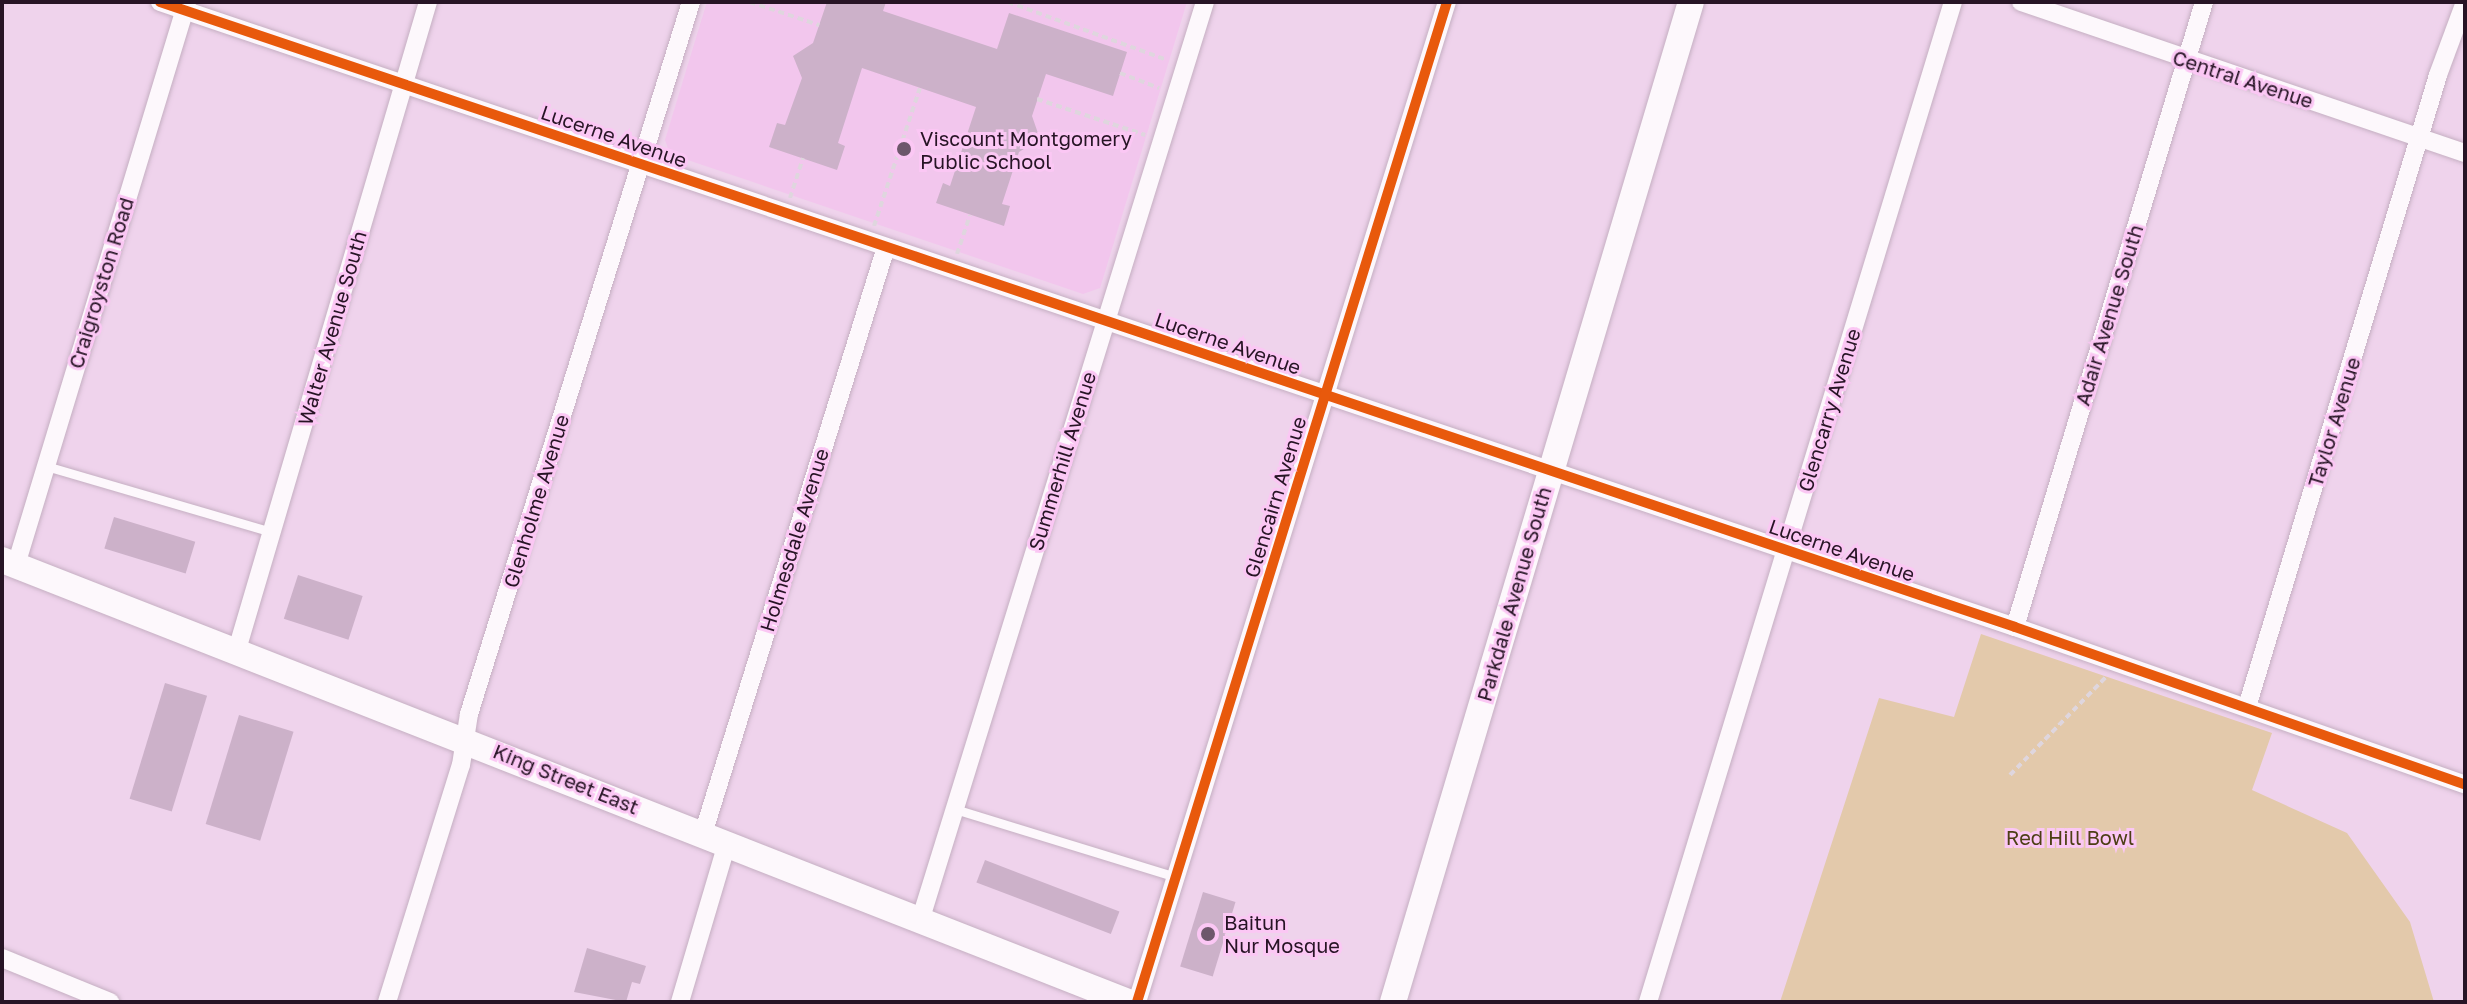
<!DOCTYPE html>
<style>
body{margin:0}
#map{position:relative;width:2467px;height:1004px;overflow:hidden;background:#efd3ec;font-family:"Golos Text",sans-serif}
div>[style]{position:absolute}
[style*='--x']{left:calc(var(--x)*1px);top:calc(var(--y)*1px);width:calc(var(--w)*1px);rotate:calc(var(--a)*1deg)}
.built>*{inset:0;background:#f2c6ed}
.green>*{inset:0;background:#e3c9ab}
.building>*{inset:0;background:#ccb1c9;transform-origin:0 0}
.path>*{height:4px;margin-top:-2px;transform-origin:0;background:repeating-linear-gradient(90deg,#dfd6de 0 6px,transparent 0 10px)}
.roads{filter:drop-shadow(0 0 2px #c5afc2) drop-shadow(0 0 2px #c5afc2)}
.service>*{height:9px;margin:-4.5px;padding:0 4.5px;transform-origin:4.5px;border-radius:4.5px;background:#fdf8fc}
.minor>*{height:18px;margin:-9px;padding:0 9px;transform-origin:9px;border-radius:9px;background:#fdf8fc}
.secondary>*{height:26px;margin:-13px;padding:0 13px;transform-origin:13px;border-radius:13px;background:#fdf8fc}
.cycleway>*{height:10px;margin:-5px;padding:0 5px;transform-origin:5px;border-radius:5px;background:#e8590c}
.dots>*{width:22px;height:22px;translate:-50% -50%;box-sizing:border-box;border:4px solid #fbc7f4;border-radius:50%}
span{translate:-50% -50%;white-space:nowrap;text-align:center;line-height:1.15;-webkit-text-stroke:6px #fbc7f4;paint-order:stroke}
.street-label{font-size:20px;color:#271425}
.poi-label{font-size:20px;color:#271425}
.left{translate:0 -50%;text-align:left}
.park-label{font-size:20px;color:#4d3f15}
.frame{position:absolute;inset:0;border:4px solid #271425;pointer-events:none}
</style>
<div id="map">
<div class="built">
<div style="clip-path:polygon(707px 2px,1187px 2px,1100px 288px,1083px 294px,670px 154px,665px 140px)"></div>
</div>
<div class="green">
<div style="clip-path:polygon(1981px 634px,2272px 733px,2252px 790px,2347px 833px,2410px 922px,2434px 1002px,1780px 1002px,1879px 698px,1954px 717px)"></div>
</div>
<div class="building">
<div style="clip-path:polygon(827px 2px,886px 2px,883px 11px,997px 49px,1009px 13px,1127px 52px,1113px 96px,1046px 74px,1032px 116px,1040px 139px,1019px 152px,1002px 204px,1010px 206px,1004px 226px,936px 203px,943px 183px,950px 186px,976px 107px,862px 68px,838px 143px,845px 146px,837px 170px,769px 147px,777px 123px,785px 125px,802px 78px,793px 56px,813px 43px)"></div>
<div style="left:114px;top:517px;width:85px;height:33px;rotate:17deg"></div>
<div style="left:298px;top:575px;width:68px;height:46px;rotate:18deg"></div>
<div style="left:165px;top:683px;width:44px;height:121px;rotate:17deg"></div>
<div style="left:239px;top:715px;width:57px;height:114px;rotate:17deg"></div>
<div style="left:985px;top:860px;width:144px;height:24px;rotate:21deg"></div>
<div style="left:1203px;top:892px;width:34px;height:78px;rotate:17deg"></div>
<div style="clip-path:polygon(587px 948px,646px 966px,640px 984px,632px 982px,626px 1002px,574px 992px)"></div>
</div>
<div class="path">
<div style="--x:750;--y:2;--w:73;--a:18.4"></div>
<div style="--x:1008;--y:2;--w:169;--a:20"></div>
<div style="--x:1120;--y:73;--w:42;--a:21"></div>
<div style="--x:1037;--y:99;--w:114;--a:18.4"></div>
<div style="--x:790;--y:198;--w:42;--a:-72"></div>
<div style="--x:874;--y:226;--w:145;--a:-71.6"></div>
<div style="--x:957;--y:254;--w:41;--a:-71.6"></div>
<div style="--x:2010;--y:775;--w:137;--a:-45.6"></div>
</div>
<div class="roads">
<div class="service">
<div style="--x:46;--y:466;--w:235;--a:16.3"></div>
<div style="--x:955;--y:809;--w:231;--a:17.1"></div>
</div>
<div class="minor">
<div style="--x:160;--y:2;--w:1957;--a:18.62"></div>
<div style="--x:2015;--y:627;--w:477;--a:19.3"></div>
<div style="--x:2021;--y:2;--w:469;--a:18.8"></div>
<div style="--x:16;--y:565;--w:588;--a:-73.1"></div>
<div style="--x:2015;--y:627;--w:653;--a:-73.17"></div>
<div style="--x:236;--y:653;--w:679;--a:-73.57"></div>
<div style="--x:2247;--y:707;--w:660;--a:-73.18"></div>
<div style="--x:2438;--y:75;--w:78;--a:-69.7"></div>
<div style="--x:703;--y:834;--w:615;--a:-72.68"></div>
<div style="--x:920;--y:921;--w:962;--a:-72.77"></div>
<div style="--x:2;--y:958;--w:117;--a:22.2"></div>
<div style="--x:387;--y:1002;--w:248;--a:-72.7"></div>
<div style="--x:461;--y:765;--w:52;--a:-81.1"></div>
<div style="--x:469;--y:714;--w:746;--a:-72.68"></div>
<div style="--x:680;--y:1002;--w:166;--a:-73.5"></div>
<div style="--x:1137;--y:1002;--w:1047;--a:-72.78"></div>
<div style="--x:1648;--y:1002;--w:1045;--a:-73.04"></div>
</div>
<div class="secondary">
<div style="--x:2;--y:560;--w:1210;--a:21.43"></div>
<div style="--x:1393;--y:1002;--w:1043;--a:-73.41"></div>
</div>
</div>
<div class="cycleway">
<div style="--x:160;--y:2;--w:1957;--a:18.62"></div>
<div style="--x:2015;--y:627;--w:477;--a:19.3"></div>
<div style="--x:1137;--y:1002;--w:1047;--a:-72.78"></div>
</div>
<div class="dots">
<div style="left:904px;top:149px;background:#6d576b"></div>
<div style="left:1208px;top:934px;background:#6d576b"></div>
</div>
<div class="street-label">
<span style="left:2243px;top:79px;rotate:18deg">Central Avenue</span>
<span style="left:614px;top:136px;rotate:19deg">Lucerne Avenue</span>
<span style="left:101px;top:283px;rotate:-73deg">Craigroyston Road</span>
<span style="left:2109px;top:315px;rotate:-73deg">Adair Avenue South</span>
<span style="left:332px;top:328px;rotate:-74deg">Walter Avenue South</span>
<span style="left:1228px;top:343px;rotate:19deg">Lucerne Avenue</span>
<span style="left:1829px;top:410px;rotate:-73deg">Glencarry Avenue</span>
<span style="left:2334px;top:422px;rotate:-73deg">Taylor Avenue</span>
<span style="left:1062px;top:461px;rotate:-73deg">Summerhill Avenue</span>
<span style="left:1275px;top:497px;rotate:-73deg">Glencairn Avenue</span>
<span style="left:536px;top:501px;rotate:-73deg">Glenholme Avenue</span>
<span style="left:794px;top:540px;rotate:-73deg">Holmesdale Avenue</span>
<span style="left:1842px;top:550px;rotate:19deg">Lucerne Avenue</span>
<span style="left:1514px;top:594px;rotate:-74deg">Parkdale Avenue South</span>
<span style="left:566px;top:779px;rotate:22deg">King Street East</span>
</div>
<div class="poi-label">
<span class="left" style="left:920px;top:150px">Viscount Montgomery<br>Public School</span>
<span class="left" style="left:1224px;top:934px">Baitun<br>Nur Mosque</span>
</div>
<div class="park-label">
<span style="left:2070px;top:837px">Red Hill Bowl</span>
</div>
<div class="frame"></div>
</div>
